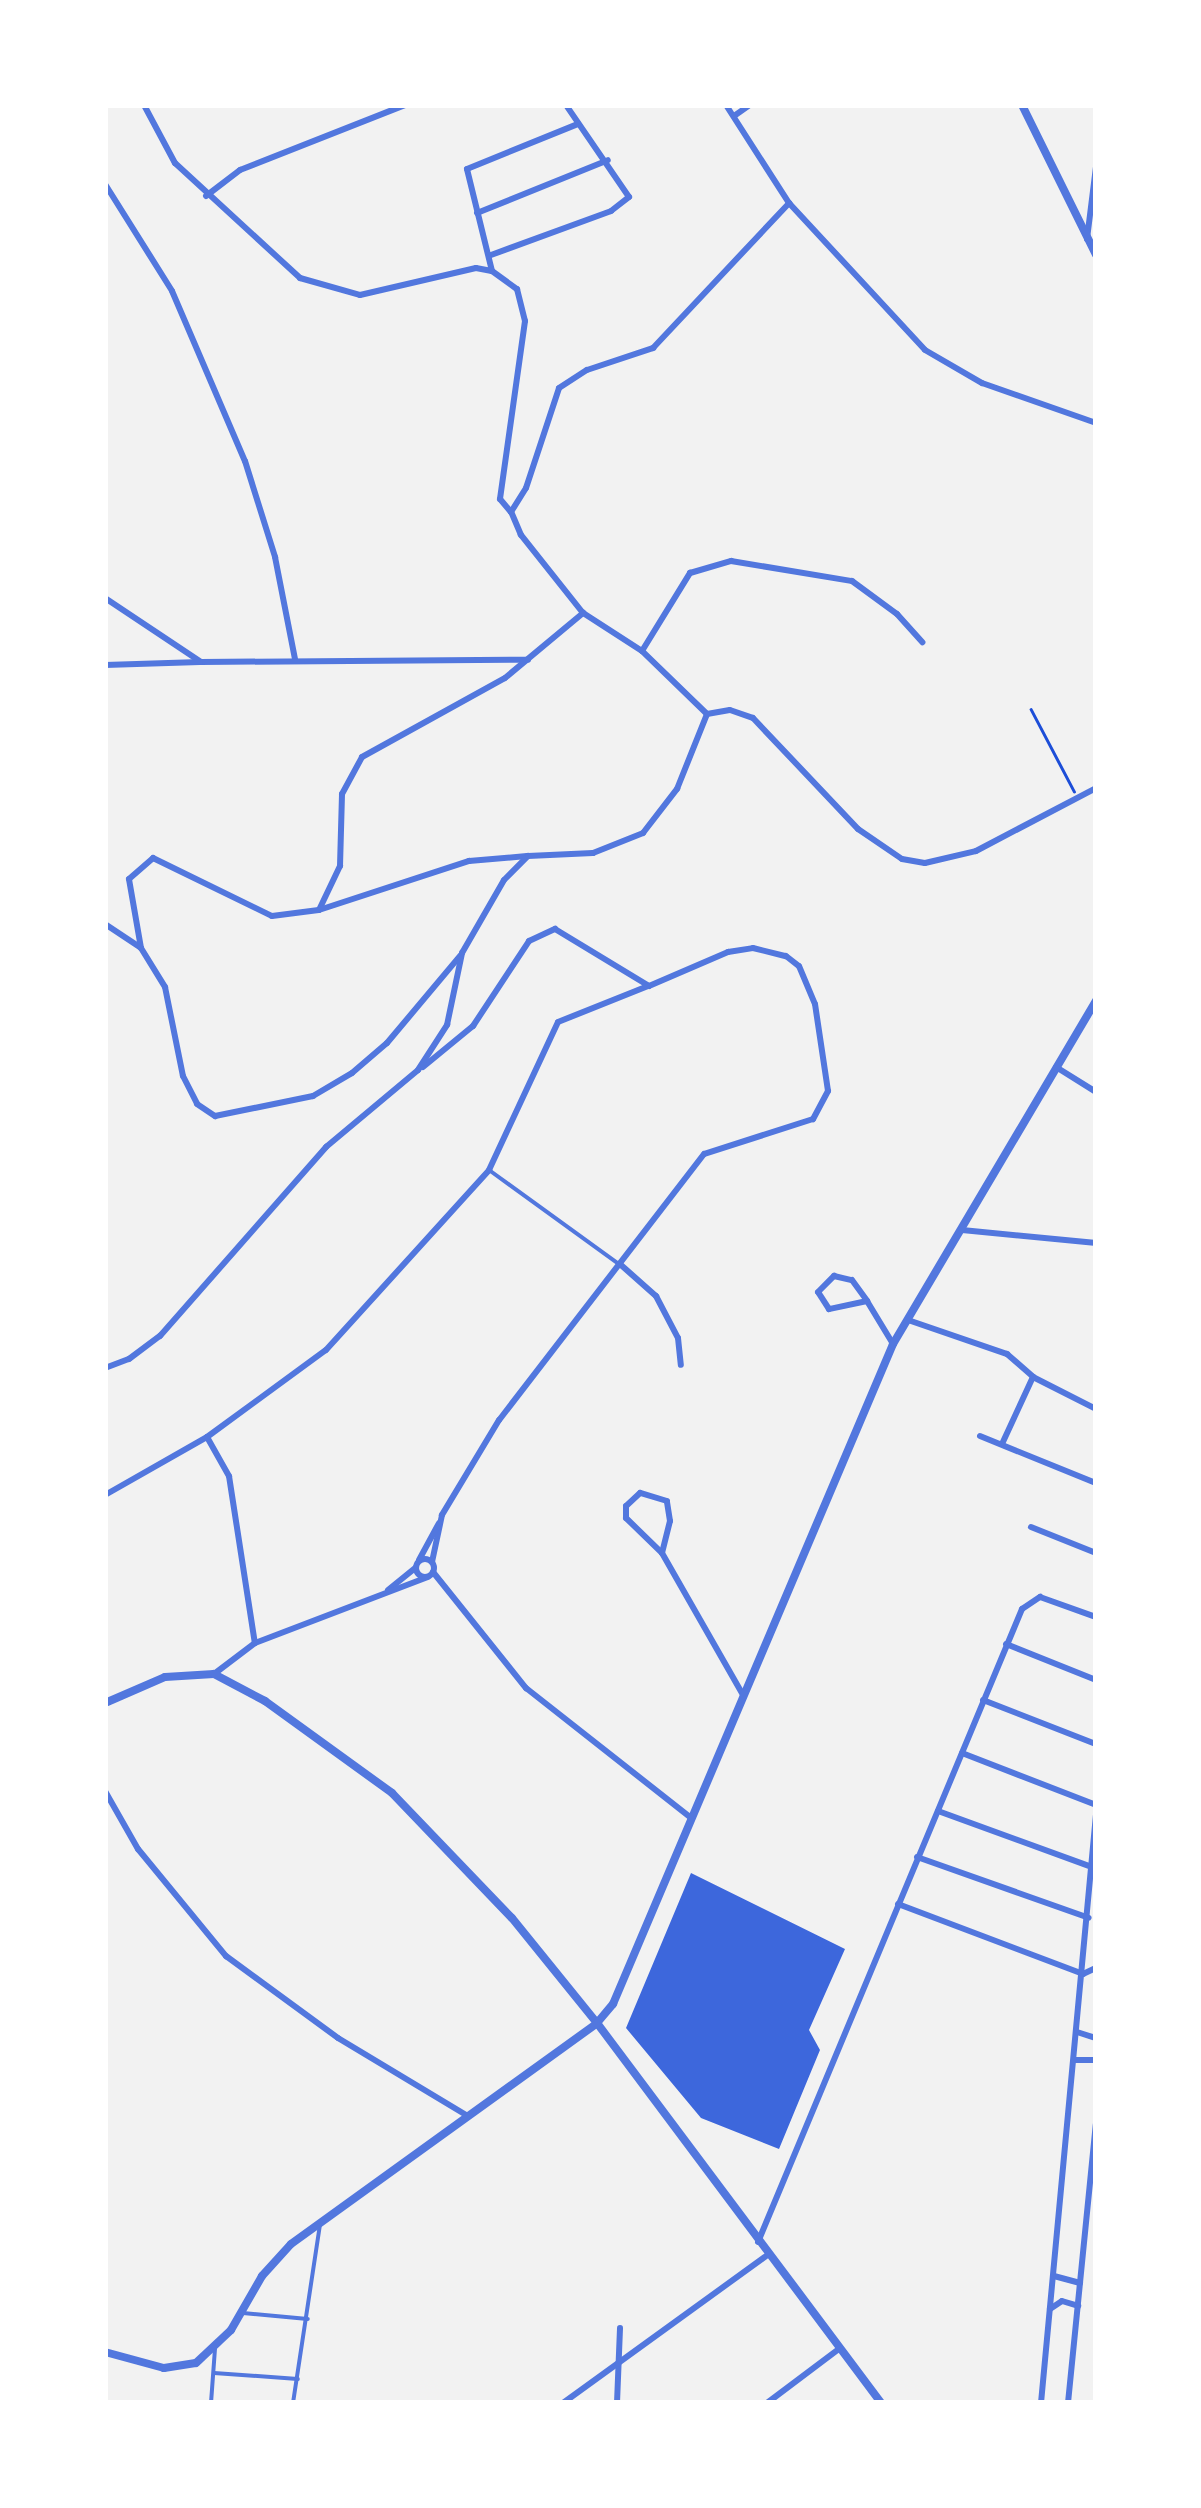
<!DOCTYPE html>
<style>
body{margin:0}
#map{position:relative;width:1201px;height:2508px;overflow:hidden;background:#f2f2f2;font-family:Georgia,serif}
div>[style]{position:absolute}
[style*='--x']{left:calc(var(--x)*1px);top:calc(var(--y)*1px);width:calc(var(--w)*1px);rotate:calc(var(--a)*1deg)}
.building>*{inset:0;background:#3d67dc}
.path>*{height:2.5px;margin:-1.25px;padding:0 1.25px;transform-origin:1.25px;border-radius:1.25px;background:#1d4ed8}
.service>*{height:4px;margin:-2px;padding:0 2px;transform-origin:2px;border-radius:2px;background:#5277de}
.minor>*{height:6px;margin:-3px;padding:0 3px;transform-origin:3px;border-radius:3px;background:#5277de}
.minor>.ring{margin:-3px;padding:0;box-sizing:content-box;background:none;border:6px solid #5277de;border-radius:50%}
.tertiary>*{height:8px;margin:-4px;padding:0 4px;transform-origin:4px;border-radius:4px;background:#5277de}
span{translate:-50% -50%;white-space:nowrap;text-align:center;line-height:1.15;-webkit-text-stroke:10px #fff;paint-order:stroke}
.frame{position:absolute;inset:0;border:108px solid #fff;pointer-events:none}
</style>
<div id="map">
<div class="building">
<div style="clip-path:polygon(691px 1873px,845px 1949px,809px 2030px,820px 2050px,779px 2149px,701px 2118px,626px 2028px)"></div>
</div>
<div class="path">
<div style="--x:1031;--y:709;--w:93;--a:62.3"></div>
</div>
<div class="service">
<div style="--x:489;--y:1170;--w:160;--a:35.9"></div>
<div style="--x:243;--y:2313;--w:65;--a:5.3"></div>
<div style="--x:214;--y:2373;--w:84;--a:4.1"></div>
<div style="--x:211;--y:2403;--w:55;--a:-85.8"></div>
<div style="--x:293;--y:2403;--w:180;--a:-81.4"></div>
</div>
<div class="minor">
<div style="--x:144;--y:105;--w:66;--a:61.9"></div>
<div style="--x:175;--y:163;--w:170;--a:42.6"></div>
<div style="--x:300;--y:278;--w:62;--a:15.8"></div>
<div style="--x:360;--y:295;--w:119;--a:-13.1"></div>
<div style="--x:476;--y:268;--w:16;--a:11"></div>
<div style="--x:492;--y:271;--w:31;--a:36"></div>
<div style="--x:517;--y:289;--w:33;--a:76"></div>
<div style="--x:525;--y:321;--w:180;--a:98"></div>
<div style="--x:500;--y:499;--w:17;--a:50"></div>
<div style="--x:726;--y:105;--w:117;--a:57.3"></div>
<div style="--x:789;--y:203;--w:200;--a:47.2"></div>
<div style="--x:925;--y:350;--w:66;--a:30.1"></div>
<div style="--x:982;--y:383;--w:121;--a:19.3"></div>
<div style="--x:1096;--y:105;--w:18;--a:90"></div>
<div style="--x:734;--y:116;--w:19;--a:-35"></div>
<div style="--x:105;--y:184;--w:126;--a:57.9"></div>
<div style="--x:172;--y:291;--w:185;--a:66.8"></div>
<div style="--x:245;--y:461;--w:101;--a:72.6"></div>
<div style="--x:275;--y:557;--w:104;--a:78.9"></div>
<div style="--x:206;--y:196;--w:43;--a:-37.4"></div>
<div style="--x:240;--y:170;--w:177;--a:-21.5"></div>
<div style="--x:477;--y:213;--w:141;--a:-22"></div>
<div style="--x:1087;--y:239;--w:73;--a:-82.9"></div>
<div style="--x:491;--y:255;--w:128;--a:-20.1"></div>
<div style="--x:611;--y:211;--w:23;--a:-38"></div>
<div style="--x:629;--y:197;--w:112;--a:-124.4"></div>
<div style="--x:492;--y:271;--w:105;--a:-103.8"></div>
<div style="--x:467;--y:169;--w:120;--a:-22.1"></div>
<div style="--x:105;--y:598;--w:115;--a:33.7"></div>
<div style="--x:201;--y:662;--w:327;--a:-0.4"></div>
<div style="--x:642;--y:651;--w:92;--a:-58.4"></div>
<div style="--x:690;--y:573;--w:43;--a:-16.3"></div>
<div style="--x:731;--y:561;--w:123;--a:9.4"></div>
<div style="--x:852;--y:581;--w:56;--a:36.3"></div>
<div style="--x:897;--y:614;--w:38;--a:48"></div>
<div style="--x:105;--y:665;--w:95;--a:-1.8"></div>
<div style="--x:707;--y:714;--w:91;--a:-135.9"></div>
<div style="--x:642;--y:651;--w:70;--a:-147.2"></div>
<div style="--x:583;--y:613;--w:100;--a:-128.5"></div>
<div style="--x:521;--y:535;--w:25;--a:-113"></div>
<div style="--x:511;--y:512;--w:28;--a:-58"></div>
<div style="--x:526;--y:488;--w:105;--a:-71.7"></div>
<div style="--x:559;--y:388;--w:33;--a:-33"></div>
<div style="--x:587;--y:370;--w:70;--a:-18.4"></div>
<div style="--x:653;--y:348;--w:199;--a:-46.8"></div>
<div style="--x:319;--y:910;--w:49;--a:-64.5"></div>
<div style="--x:340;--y:866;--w:72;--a:-88.4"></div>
<div style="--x:342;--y:794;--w:42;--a:-61.6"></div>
<div style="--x:362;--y:757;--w:163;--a:-28.9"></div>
<div style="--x:505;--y:678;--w:102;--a:-39.8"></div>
<div style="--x:105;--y:924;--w:43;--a:33.7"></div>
<div style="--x:141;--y:948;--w:46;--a:58.4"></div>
<div style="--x:165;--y:987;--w:91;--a:78.6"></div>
<div style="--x:183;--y:1076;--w:31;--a:63"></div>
<div style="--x:197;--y:1104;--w:22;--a:34"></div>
<div style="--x:215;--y:1116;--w:100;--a:-11.5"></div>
<div style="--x:313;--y:1096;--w:45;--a:-30.5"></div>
<div style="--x:352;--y:1073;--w:46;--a:-40.6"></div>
<div style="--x:387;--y:1043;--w:114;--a:-50"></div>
<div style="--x:141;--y:948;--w:70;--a:-99.9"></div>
<div style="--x:129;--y:879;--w:32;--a:-41"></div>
<div style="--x:153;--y:858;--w:132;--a:26"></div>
<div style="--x:272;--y:916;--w:47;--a:-7.3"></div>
<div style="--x:319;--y:910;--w:158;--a:-18.1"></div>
<div style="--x:469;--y:861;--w:58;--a:-4.9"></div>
<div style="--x:423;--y:1067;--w:65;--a:-39.4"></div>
<div style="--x:473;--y:1026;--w:102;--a:-56.6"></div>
<div style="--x:529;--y:941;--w:29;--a:-25"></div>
<div style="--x:555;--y:929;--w:110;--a:31.2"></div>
<div style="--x:649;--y:986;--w:86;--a:-23.3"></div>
<div style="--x:728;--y:952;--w:25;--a:-9"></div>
<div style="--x:753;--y:948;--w:34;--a:14"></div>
<div style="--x:786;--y:956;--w:16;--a:38"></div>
<div style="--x:799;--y:966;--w:41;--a:67.2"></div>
<div style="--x:815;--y:1004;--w:88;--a:81.5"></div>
<div style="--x:828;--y:1091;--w:32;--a:118"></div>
<div style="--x:813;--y:1119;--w:114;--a:162.2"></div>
<div style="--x:704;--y:1154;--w:336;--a:127.6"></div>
<div style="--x:499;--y:1420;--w:111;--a:121"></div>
<div style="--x:442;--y:1515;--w:48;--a:102"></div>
<div style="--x:1056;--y:1067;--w:47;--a:32"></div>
<div style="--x:962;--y:1230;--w:135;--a:5.5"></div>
<div style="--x:621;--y:1265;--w:47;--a:41.5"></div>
<div style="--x:656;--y:1296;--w:47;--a:62.4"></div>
<div style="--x:678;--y:1338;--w:27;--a:84"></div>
<div style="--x:867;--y:1301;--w:39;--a:168"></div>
<div style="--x:829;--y:1309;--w:20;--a:-123"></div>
<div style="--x:818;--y:1292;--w:23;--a:-45"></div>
<div style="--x:834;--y:1276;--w:18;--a:13"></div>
<div style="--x:852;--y:1280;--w:26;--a:54"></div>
<div style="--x:867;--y:1301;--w:50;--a:58.8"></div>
<div style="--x:908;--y:1320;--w:105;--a:19"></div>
<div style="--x:1007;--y:1354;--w:35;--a:41"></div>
<div style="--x:1033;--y:1377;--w:71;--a:26.9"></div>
<div style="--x:105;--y:1368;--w:26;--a:-21"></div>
<div style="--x:129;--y:1359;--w:39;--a:-37"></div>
<div style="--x:160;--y:1336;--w:252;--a:-48.7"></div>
<div style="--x:326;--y:1147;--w:120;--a:-39.9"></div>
<div style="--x:418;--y:1070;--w:54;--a:-57.2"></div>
<div style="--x:447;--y:1025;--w:74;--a:-78.2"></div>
<div style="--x:462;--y:953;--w:84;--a:-60.1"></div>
<div style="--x:504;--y:880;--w:34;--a:-45"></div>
<div style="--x:528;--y:856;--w:65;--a:-2.6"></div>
<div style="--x:593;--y:853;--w:54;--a:-21.8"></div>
<div style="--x:643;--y:833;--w:56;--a:-52.3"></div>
<div style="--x:677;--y:789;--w:81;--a:-68.2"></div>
<div style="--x:707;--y:714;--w:23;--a:-10"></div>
<div style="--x:730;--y:710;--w:24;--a:19"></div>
<div style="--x:753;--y:718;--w:153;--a:46.6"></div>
<div style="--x:858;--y:829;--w:53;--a:34.3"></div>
<div style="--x:902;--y:859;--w:23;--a:10"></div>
<div style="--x:925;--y:863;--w:52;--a:-13.2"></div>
<div style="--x:976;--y:851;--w:136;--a:-27.7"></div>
<div style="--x:980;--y:1436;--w:125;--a:22.1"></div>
<div style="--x:207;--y:1437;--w:45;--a:60.6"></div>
<div style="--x:229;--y:1476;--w:169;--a:81.2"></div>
<div style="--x:1002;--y:1444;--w:74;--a:-65.2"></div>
<div style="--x:105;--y:1495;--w:117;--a:-29.6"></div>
<div style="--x:207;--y:1437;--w:147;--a:-36.2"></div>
<div style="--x:326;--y:1350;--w:243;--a:-47.8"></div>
<div style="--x:489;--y:1170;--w:163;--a:-65"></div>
<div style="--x:558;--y:1022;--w:97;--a:-21.8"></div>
<div style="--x:1031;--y:1527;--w:70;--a:21.8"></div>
<div style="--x:662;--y:1553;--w:33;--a:-76"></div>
<div style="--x:670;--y:1521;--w:20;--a:-99"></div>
<div style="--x:667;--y:1501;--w:28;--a:-163"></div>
<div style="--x:640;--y:1493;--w:19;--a:137"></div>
<div style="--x:626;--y:1506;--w:12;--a:90"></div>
<div style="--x:626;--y:1518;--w:50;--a:44.2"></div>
<div style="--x:662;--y:1553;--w:163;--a:60.3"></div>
<div class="ring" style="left:416px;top:1559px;width:12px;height:12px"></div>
<div style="--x:419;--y:1560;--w:42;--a:-61.6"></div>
<div style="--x:433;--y:1572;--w:149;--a:51.3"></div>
<div style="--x:526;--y:1688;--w:210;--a:38.2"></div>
<div style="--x:388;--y:1590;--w:36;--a:-39"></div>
<div style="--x:1006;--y:1644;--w:97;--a:21.8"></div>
<div style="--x:214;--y:1674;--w:51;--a:-37.1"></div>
<div style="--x:255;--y:1643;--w:185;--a:-20.9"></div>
<div style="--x:983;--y:1700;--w:121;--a:21.3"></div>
<div style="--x:962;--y:1753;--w:144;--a:21.2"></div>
<div style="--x:105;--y:1791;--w:67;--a:60.4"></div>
<div style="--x:138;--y:1849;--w:139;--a:50.6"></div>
<div style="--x:226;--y:1956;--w:139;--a:36.2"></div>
<div style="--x:338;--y:2038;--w:149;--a:31"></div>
<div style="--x:938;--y:1811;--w:167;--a:20"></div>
<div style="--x:917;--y:1857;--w:182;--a:19.5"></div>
<div style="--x:898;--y:1904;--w:198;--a:20.7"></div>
<div style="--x:1083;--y:1974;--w:14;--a:-25"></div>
<div style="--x:1077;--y:2032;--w:20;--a:18"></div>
<div style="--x:1075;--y:2060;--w:21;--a:0"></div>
<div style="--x:758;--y:2242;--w:686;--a:-67.36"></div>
<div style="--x:1022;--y:1609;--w:22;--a:-34"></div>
<div style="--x:1040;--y:1597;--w:59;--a:19.7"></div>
<div style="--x:1054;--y:2276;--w:27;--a:15"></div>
<div style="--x:1050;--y:2309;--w:14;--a:-34"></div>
<div style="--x:1062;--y:2301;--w:17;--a:17"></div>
<div style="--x:563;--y:2403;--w:251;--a:-35.9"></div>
<div style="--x:617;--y:2403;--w:75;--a:-87.7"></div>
<div style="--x:767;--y:2403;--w:90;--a:-36.9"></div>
<div style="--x:1041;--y:2403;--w:591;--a:-84.66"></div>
<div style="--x:1068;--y:2403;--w:280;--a:-84.3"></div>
</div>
<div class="tertiary">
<div style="--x:1022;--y:105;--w:167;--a:63.7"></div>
<div style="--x:105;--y:1703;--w:65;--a:-23.4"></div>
<div style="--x:165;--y:1677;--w:49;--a:-3.5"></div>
<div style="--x:214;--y:1674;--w:58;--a:27.9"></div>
<div style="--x:265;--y:1701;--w:157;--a:35.9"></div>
<div style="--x:392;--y:1793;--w:173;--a:46.2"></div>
<div style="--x:512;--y:1918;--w:135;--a:51"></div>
<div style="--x:597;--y:2023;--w:474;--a:53.2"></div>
<div style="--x:105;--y:2352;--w:61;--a:15.2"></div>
<div style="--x:164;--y:2368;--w:32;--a:-9"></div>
<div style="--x:196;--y:2363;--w:48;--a:-43.3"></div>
<div style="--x:231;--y:2330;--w:62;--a:-60.1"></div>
<div style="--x:262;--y:2276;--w:43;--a:-47.8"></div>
<div style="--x:291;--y:2244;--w:377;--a:-35.8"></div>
<div style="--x:597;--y:2023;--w:25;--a:-50"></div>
<div style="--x:613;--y:2004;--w:717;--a:-67.01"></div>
<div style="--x:893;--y:1344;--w:399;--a:-59.4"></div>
</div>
<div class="frame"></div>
</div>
